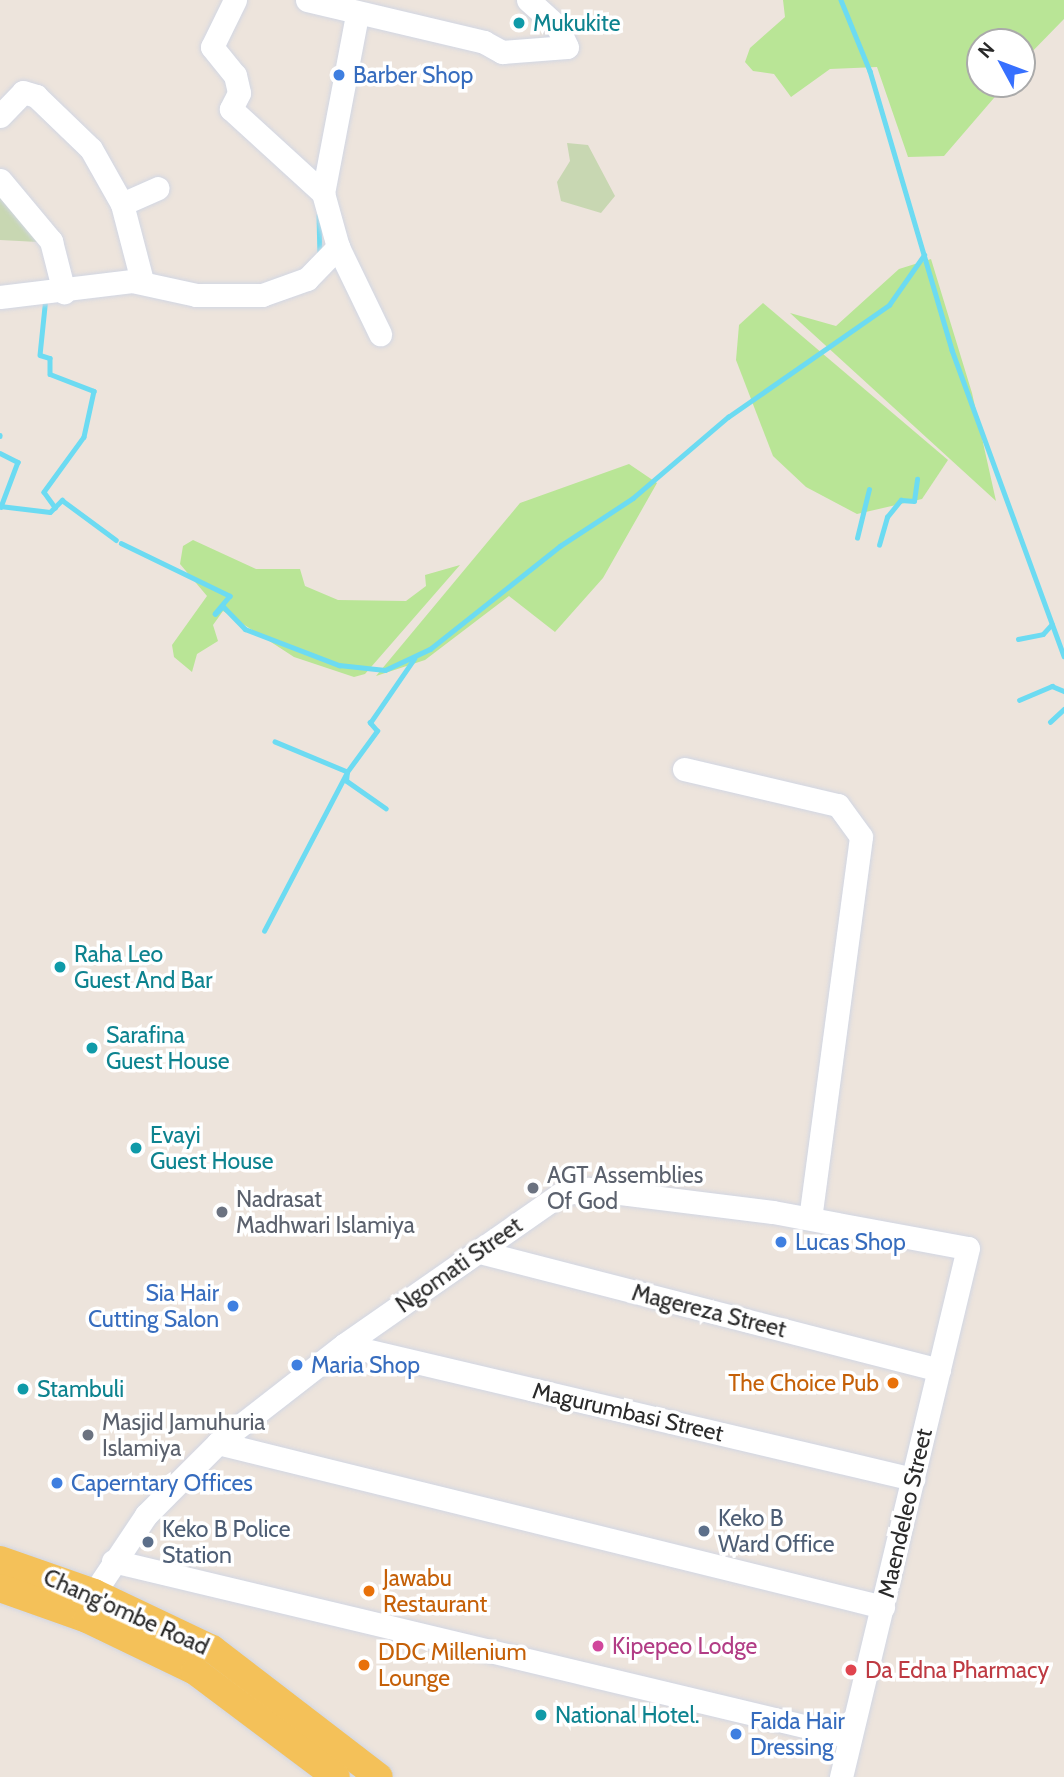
<!DOCTYPE html>
<style>
body{margin:0}
#map{position:relative;width:1064px;height:1777px;overflow:hidden;background:#ede4dc;font-family:Cabin,sans-serif}
div>[style]{position:absolute}
[style*='--x']{left:calc(var(--x)*1px);top:calc(var(--y)*1px);width:calc(var(--w)*1px);rotate:calc(var(--a)*1deg)}
.green>*{inset:0;background:#b9e596}
.cemetery>*{inset:0;background:#c8d7b2}
.stream>*{height:4.5px;margin:-2.25px;padding:0 2.25px;transform-origin:2.25px;border-radius:2.25px;background:#6cdbf2}
.roads{filter:drop-shadow(0 0 2px #d1d6e3) drop-shadow(0 0 2px #d1d6e3)}
.minor>*{height:23px;margin:-11.5px;padding:0 11.5px;transform-origin:11.5px;border-radius:11.5px;background:#fff}
.major>*{height:28px;margin:-14px;padding:0 14px;transform-origin:14px;border-radius:14px;background:#f4c159}
.dots>*{width:19px;height:19px;translate:-50% -50%;box-sizing:border-box;border:4px solid #fff;border-radius:50%}
span{translate:-50% -50%;white-space:nowrap;text-align:center;line-height:1.15;-webkit-text-stroke:7px #fff;paint-order:stroke}
.culture-label{font-size:23px;color:#0d838f}
.left{translate:0 -50%;text-align:left}
.shop-label{font-size:23px;color:#366cbe}
.right{translate:-100% -50%;text-align:right}
.worship-label{font-size:23px;color:#5b616d}
.street-label{font-size:23px;color:#2a2a2a}
.food-label{font-size:23px;color:#c56008}
.service-label{font-size:23px;color:#4e5e75}
.hotel-label{font-size:23px;color:#b23c85}
.health-label{font-size:23px;color:#be3a42}
.north{position:absolute;left:966px;top:28px;width:70px;height:70px;box-sizing:border-box;background:#fff;border:2px solid #aaa;border-radius:50%;rotate:311deg;font-size:19px;font-weight:700;line-height:28px;text-align:center;color:#2a2a2a}
.north::after{content:'';display:block;margin:auto;width:24px;height:32px;background:#3770ff;clip-path:polygon(50% 0,100% 100%,50% 72%,0 100%)}
</style>
<div id="map">
<div class="green">
<div style="clip-path:polygon(783px 0,1064px 0,1064px 19px,1022px 62px,1022px 42px,980px 42px,980px 84px,1006px 84px,944px 156px,908px 157px,877px 67px,830px 69px,791px 97px,774px 74px,753px 71px,745px 62px,750px 48px,785px 17px)"></div>
<div style="clip-path:polygon(931px 259px,972px 393px,996px 501px,790px 313px,836px 326px,899px 269px)"></div>
<div style="clip-path:polygon(763px 303px,948px 460px,922px 499px,857px 514px,806px 487px,773px 456px,736px 360px,739px 325px)"></div>
<div style="clip-path:polygon(629px 464px,657px 483px,603px 578px,555px 632px,509px 596px,425px 660px,376px 676px,520px 503px)"></div>
<div style="clip-path:polygon(193px 540px,256px 569px,300px 569px,305px 586px,338px 600px,406px 601px,426px 586px,425px 575px,460px 565px,365px 674px,354px 677px,294px 657px,223px 611px,213px 625px,218px 641px,197px 654px,192px 672px,174px 657px,172px 645px,207px 596px,180px 564px,183px 546px)"></div>
</div>
<div class="cemetery">
<div style="clip-path:polygon(567px 143px,588px 145px,615px 196px,601px 213px,561px 201px,557px 182px,570px 161px)"></div>
<div style="clip-path:polygon(0 179px,38px 242px,0 240px)"></div>
</div>
<div class="stream">
<div style="--x:841;--y:0;--w:77;--a:67.8"></div>
<div style="--x:870;--y:71;--w:291;--a:73.6"></div>
<div style="--x:952;--y:350;--w:326;--a:69.9"></div>
<div style="--x:319;--y:215;--w:41;--a:88.6"></div>
<div style="--x:46;--y:297;--w:58;--a:95.9"></div>
<div style="--x:40;--y:355;--w:10;--a:17"></div>
<div style="--x:50;--y:358;--w:16;--a:90"></div>
<div style="--x:50;--y:374;--w:47;--a:21.1"></div>
<div style="--x:94;--y:391;--w:47;--a:102.3"></div>
<div style="--x:84;--y:437;--w:68;--a:126"></div>
<div style="--x:44;--y:492;--w:19;--a:54"></div>
<div style="--x:0;--y:435;--w:1;--a:90"></div>
<div style="--x:0;--y:453;--w:20;--a:27"></div>
<div style="--x:18;--y:462;--w:48;--a:110.7"></div>
<div style="--x:0;--y:506;--w:50;--a:6.8"></div>
<div style="--x:50;--y:512;--w:17;--a:-45"></div>
<div style="--x:62;--y:500;--w:67;--a:36.5"></div>
<div style="--x:857;--y:538;--w:50;--a:-76.2"></div>
<div style="--x:121;--y:543;--w:121;--a:25.9"></div>
<div style="--x:230;--y:596;--w:23;--a:130"></div>
<div style="--x:215;--y:614;--w:11;--a:-45"></div>
<div style="--x:223;--y:606;--w:32;--a:46"></div>
<div style="--x:245;--y:629;--w:101;--a:21"></div>
<div style="--x:339;--y:665;--w:46;--a:6.2"></div>
<div style="--x:385;--y:670;--w:50;--a:-25"></div>
<div style="--x:430;--y:649;--w:166;--a:-38.4"></div>
<div style="--x:560;--y:546;--w:87;--a:-33.3"></div>
<div style="--x:633;--y:498;--w:125;--a:-40.5"></div>
<div style="--x:728;--y:417;--w:196;--a:-34.8"></div>
<div style="--x:889;--y:305;--w:61;--a:-55"></div>
<div style="--x:879;--y:545;--w:29;--a:-74"></div>
<div style="--x:887;--y:517;--w:22;--a:-51"></div>
<div style="--x:901;--y:500;--w:13;--a:4"></div>
<div style="--x:914;--y:501;--w:22;--a:-82"></div>
<div style="--x:1018;--y:639;--w:25;--a:-11"></div>
<div style="--x:1043;--y:634;--w:13;--a:-48"></div>
<div style="--x:1019;--y:700;--w:36;--a:-23"></div>
<div style="--x:1052;--y:686;--w:13;--a:23"></div>
<div style="--x:1050;--y:722;--w:19;--a:-43"></div>
<div style="--x:386;--y:809;--w:49;--a:-145"></div>
<div style="--x:346;--y:781;--w:9;--a:-84"></div>
<div style="--x:347;--y:772;--w:51;--a:-53.8"></div>
<div style="--x:377;--y:731;--w:11;--a:-131"></div>
<div style="--x:370;--y:723;--w:78;--a:-55.5"></div>
<div style="--x:264;--y:931;--w:179;--a:-62.4"></div>
<div style="--x:347;--y:772;--w:78;--a:-157.4"></div>
</div>
<div class="roads">
<div class="minor">
<div style="--x:235;--y:0;--w:52;--a:116.1"></div>
<div style="--x:212;--y:47;--w:36;--a:51"></div>
<div style="--x:235;--y:75;--w:18;--a:77"></div>
<div style="--x:239;--y:93;--w:18;--a:117"></div>
<div style="--x:231;--y:109;--w:125;--a:42.4"></div>
<div style="--x:307;--y:0;--w:182;--a:13.3"></div>
<div style="--x:484;--y:42;--w:21;--a:29"></div>
<div style="--x:502;--y:52;--w:65;--a:-4.4"></div>
<div style="--x:567;--y:47;--w:23;--a:-115"></div>
<div style="--x:557;--y:26;--w:39;--a:-138"></div>
<div style="--x:357;--y:15;--w:181;--a:100.8"></div>
<div style="--x:323;--y:193;--w:56;--a:74.5"></div>
<div style="--x:338;--y:247;--w:97;--a:64.2"></div>
<div style="--x:0;--y:116;--w:33;--a:-46"></div>
<div style="--x:23;--y:92;--w:14;--a:17"></div>
<div style="--x:36;--y:96;--w:76;--a:43.9"></div>
<div style="--x:91;--y:149;--w:63;--a:60.6"></div>
<div style="--x:122;--y:204;--w:39;--a:-24"></div>
<div style="--x:0;--y:180;--w:80;--a:50.1"></div>
<div style="--x:51;--y:241;--w:53;--a:75.7"></div>
<div style="--x:122;--y:204;--w:80;--a:75.4"></div>
<div style="--x:0;--y:297;--w:133;--a:-6.9"></div>
<div style="--x:132;--y:281;--w:66;--a:12.3"></div>
<div style="--x:196;--y:295;--w:66;--a:0"></div>
<div style="--x:262;--y:295;--w:48;--a:-19.6"></div>
<div style="--x:307;--y:279;--w:45;--a:-45.9"></div>
<div style="--x:684;--y:769;--w:158;--a:13.2"></div>
<div style="--x:838;--y:805;--w:39;--a:54"></div>
<div style="--x:861;--y:837;--w:383;--a:97.6"></div>
<div style="--x:480;--y:1252;--w:474;--a:14.4"></div>
<div style="--x:344;--y:1345;--w:585;--a:13.25"></div>
<div style="--x:218;--y:1443;--w:685;--a:13.85"></div>
<div style="--x:113;--y:1561;--w:758;--a:13.43"></div>
<div style="--x:94;--y:1593;--w:94;--a:-56.3"></div>
<div style="--x:146;--y:1515;--w:102;--a:-45"></div>
<div style="--x:218;--y:1443;--w:160;--a:-37.9"></div>
<div style="--x:344;--y:1345;--w:262;--a:-34.9"></div>
<div style="--x:559;--y:1195;--w:30;--a:-12"></div>
<div style="--x:588;--y:1189;--w:186;--a:7.1"></div>
<div style="--x:773;--y:1212;--w:198;--a:10.5"></div>
<div style="--x:968;--y:1248;--w:544;--a:103.5"></div>
</div>
<div class="major">
<div style="--x:0;--y:1560;--w:100;--a:19.3"></div>
<div style="--x:94;--y:1593;--w:131;--a:25.4"></div>
<div style="--x:212;--y:1649;--w:210;--a:37.5"></div>
<div style="--x:0;--y:1588;--w:92;--a:19.6"></div>
<div style="--x:87;--y:1619;--w:120;--a:25.7"></div>
<div style="--x:195;--y:1671;--w:176;--a:36.9"></div>
</div>
</div>
<div class="dots">
<div style="left:519px;top:23px;background:#0f9aa8"></div>
<div style="left:339px;top:75px;background:#3f7fe0"></div>
<div style="left:60px;top:967px;background:#0f9aa8"></div>
<div style="left:92px;top:1048px;background:#0f9aa8"></div>
<div style="left:136px;top:1148px;background:#0f9aa8"></div>
<div style="left:533px;top:1188px;background:#6b7280"></div>
<div style="left:222px;top:1212px;background:#6b7280"></div>
<div style="left:781px;top:1242px;background:#3f7fe0"></div>
<div style="left:233px;top:1306px;background:#3f7fe0"></div>
<div style="left:297px;top:1365px;background:#3f7fe0"></div>
<div style="left:893px;top:1383px;background:#e8710a"></div>
<div style="left:23px;top:1389px;background:#0f9aa8"></div>
<div style="left:88px;top:1435px;background:#6b7280"></div>
<div style="left:57px;top:1483px;background:#3f7fe0"></div>
<div style="left:704px;top:1531px;background:#5c6f8a"></div>
<div style="left:148px;top:1542px;background:#5c6f8a"></div>
<div style="left:369px;top:1591px;background:#e8710a"></div>
<div style="left:598px;top:1646px;background:#d1479c"></div>
<div style="left:364px;top:1665px;background:#e8710a"></div>
<div style="left:851px;top:1670px;background:#e0444e"></div>
<div style="left:541px;top:1715px;background:#0f9aa8"></div>
<div style="left:736px;top:1734px;background:#3f7fe0"></div>
</div>
<div class="culture-label">
<span class="left" style="left:533px;top:23px">Mukukite</span>
<span class="left" style="left:74px;top:967px">Raha Leo<br>Guest And Bar</span>
<span class="left" style="left:106px;top:1048px">Sarafina<br>Guest House</span>
<span class="left" style="left:150px;top:1148px">Evayi<br>Guest House</span>
<span class="left" style="left:37px;top:1389px">Stambuli</span>
<span class="left" style="left:555px;top:1715px">National Hotel.</span>
</div>
<div class="shop-label">
<span class="left" style="left:353px;top:75px">Barber Shop</span>
<span class="left" style="left:795px;top:1242px">Lucas Shop</span>
<span class="right" style="left:219px;top:1306px">Sia Hair<br>Cutting Salon</span>
<span class="left" style="left:311px;top:1365px">Maria Shop</span>
<span class="left" style="left:71px;top:1483px">Caperntary Offices</span>
<span class="left" style="left:750px;top:1734px">Faida Hair<br>Dressing</span>
</div>
<div class="worship-label">
<span class="left" style="left:547px;top:1188px">AGT Assemblies<br>Of God</span>
<span class="left" style="left:236px;top:1212px">Nadrasat<br>Madhwari Islamiya</span>
<span class="left" style="left:102px;top:1435px">Masjid Jamuhuria<br>Islamiya</span>
</div>
<div class="street-label">
<span style="left:459px;top:1265px;rotate:-35deg">Ngomati Street</span>
<span style="left:709px;top:1311px;rotate:14deg">Magereza Street</span>
<span style="left:628px;top:1412px;rotate:13deg">Magurumbasi Street</span>
<span style="left:905px;top:1513px;rotate:-77deg">Maendeleo Street</span>
<span style="left:126px;top:1612px;rotate:24deg">Chang'ombe Road</span>
</div>
<div class="food-label">
<span class="right" style="left:879px;top:1383px">The Choice Pub</span>
<span class="left" style="left:383px;top:1591px">Jawabu<br>Restaurant</span>
<span class="left" style="left:378px;top:1665px">DDC Millenium<br>Lounge</span>
</div>
<div class="service-label">
<span class="left" style="left:718px;top:1531px">Keko B<br>Ward Office</span>
<span class="left" style="left:162px;top:1542px">Keko B Police<br>Station</span>
</div>
<div class="hotel-label">
<span class="left" style="left:612px;top:1646px">Kipepeo Lodge</span>
</div>
<div class="health-label">
<span class="left" style="left:865px;top:1670px">Da Edna Pharmacy</span>
</div>
<div class="north">N</div>
</div>
